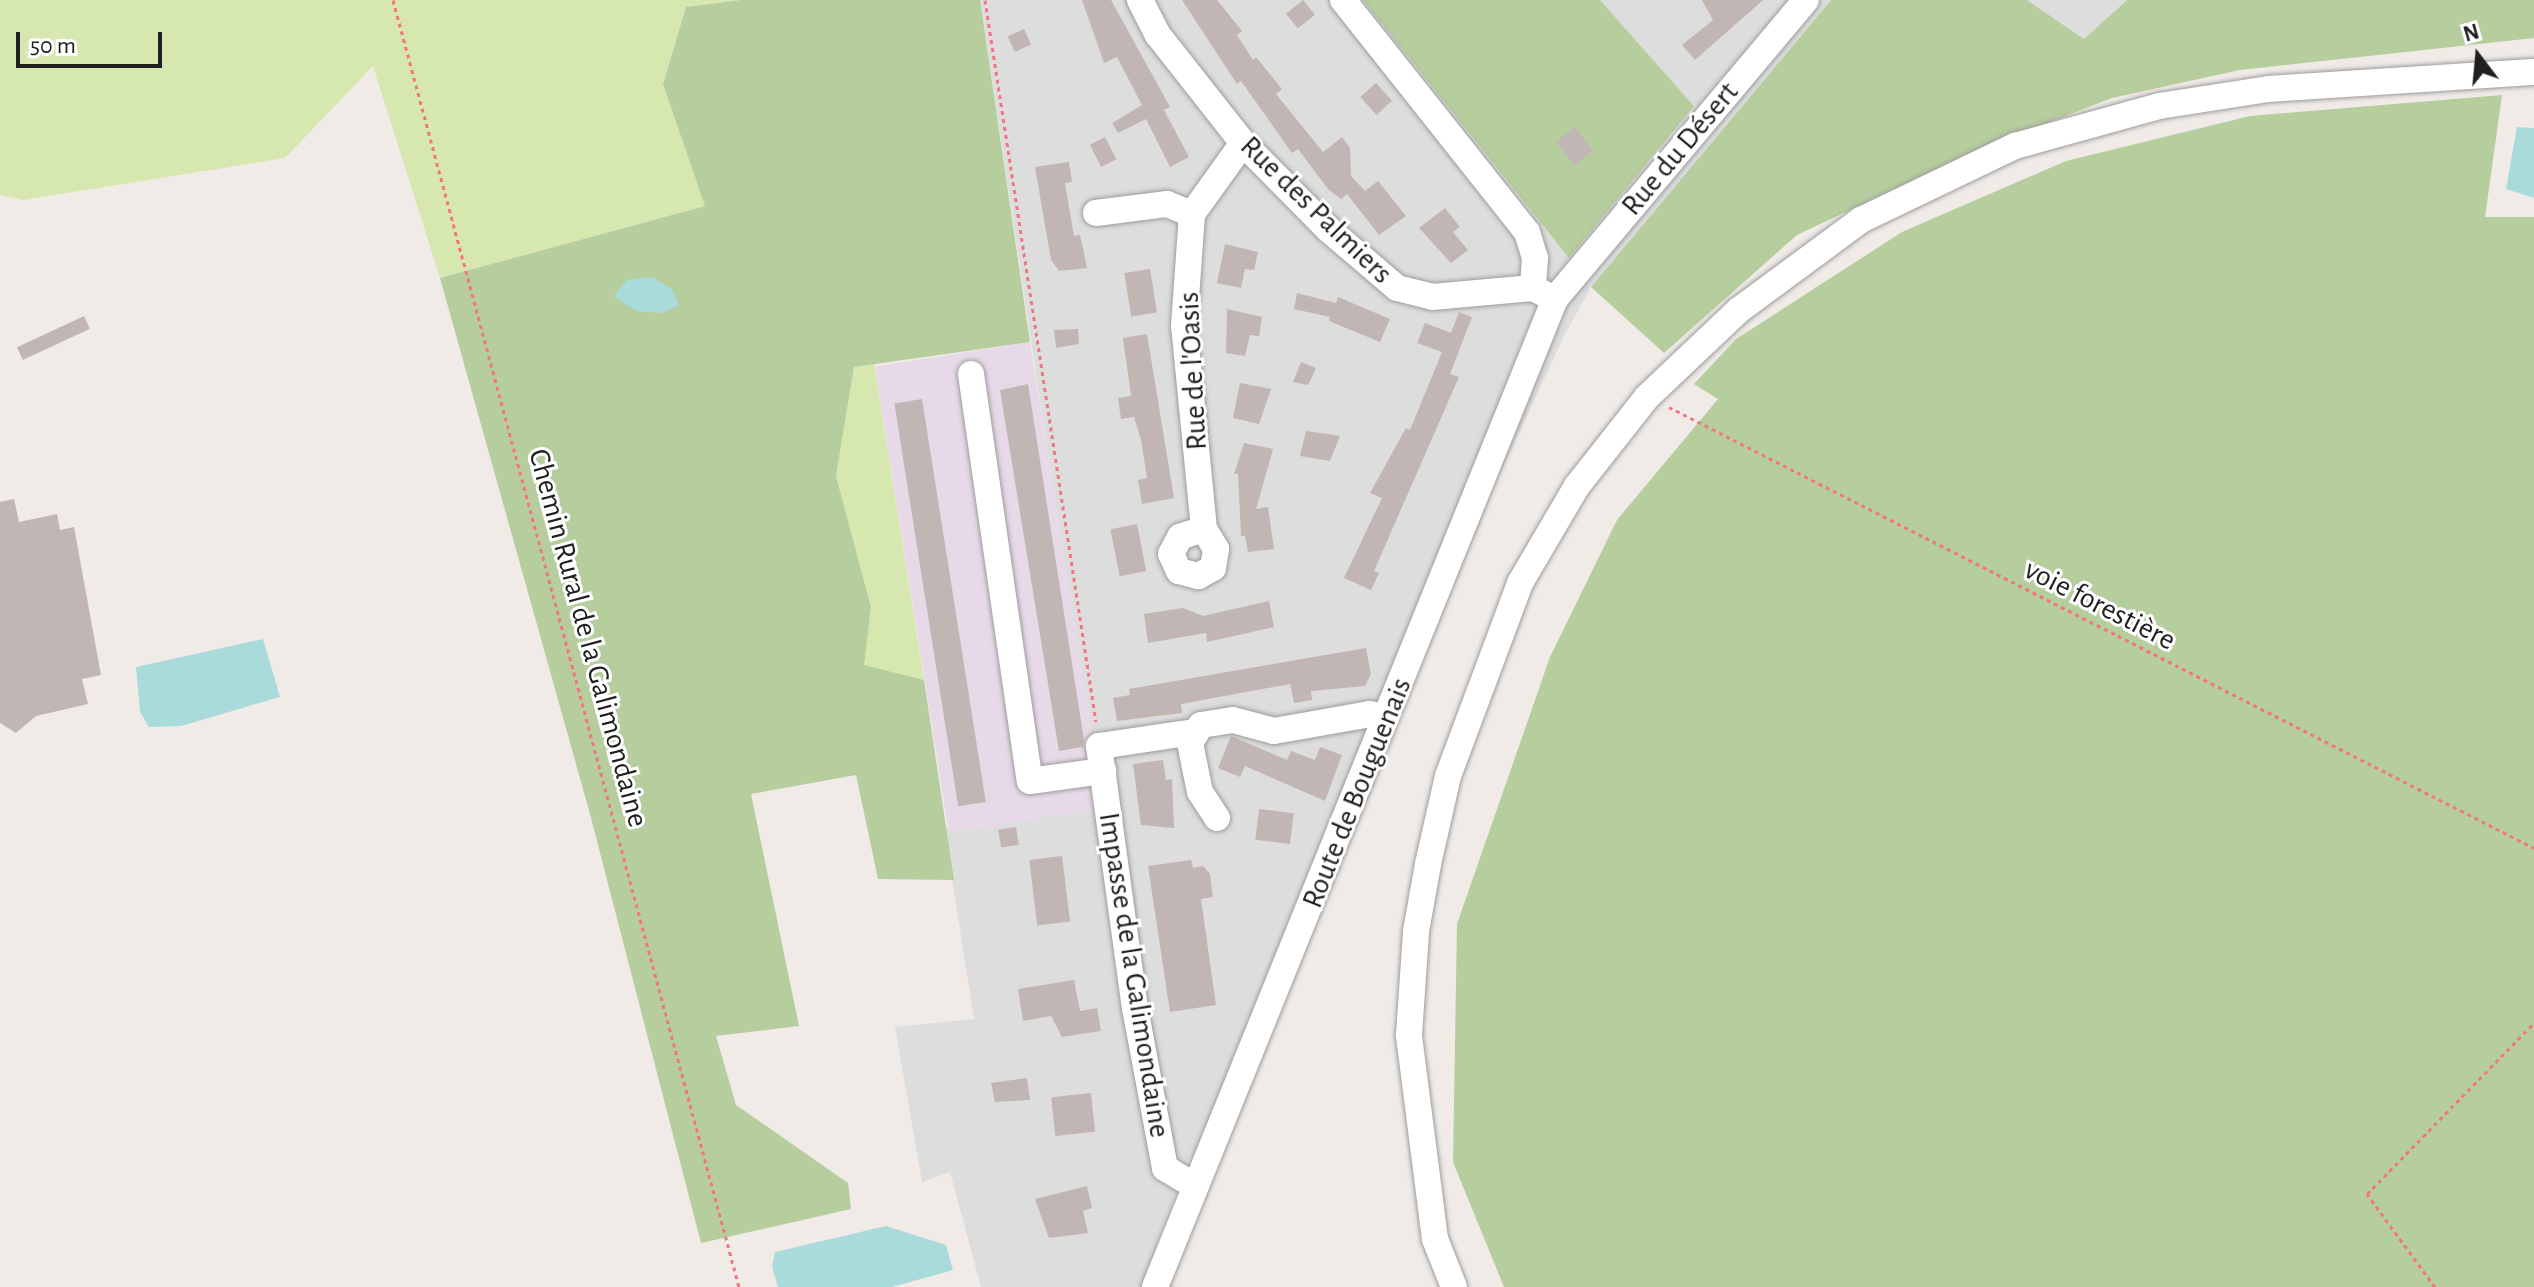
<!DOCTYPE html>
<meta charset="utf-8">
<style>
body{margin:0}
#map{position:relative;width:2534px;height:1287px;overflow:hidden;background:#f0ebe7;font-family:"Alegreya Sans",sans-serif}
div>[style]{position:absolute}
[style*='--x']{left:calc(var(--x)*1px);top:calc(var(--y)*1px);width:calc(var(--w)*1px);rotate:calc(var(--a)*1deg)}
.residential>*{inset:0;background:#dedddd}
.industrial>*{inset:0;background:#e8d9e9;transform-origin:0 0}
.grass>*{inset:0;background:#d7e7b0}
.forest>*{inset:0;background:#b6cd9e}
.water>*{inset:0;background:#aadbdb}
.building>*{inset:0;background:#c1b6b3;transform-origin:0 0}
.path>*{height:3px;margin-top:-1.5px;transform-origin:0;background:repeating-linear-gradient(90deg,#f37583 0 4px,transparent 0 8px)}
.roads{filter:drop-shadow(0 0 2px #9d9d9d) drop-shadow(0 0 2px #9d9d9d)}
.minor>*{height:26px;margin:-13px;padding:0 13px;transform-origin:13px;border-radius:13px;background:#fff}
span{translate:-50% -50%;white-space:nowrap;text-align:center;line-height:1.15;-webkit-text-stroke:6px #fff;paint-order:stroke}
.street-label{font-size:30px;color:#202020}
.north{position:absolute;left:2438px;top:16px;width:80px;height:80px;-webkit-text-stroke:6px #fff;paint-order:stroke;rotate:344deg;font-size:22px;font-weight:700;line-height:32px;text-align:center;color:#202020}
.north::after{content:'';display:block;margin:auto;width:28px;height:36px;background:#202020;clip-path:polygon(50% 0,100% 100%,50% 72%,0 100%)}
.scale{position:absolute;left:16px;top:32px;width:146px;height:36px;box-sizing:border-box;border:4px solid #202020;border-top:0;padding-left:10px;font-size:24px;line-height:28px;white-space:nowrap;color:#202020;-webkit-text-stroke:6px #fff;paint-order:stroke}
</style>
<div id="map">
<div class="residential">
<div style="clip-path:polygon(980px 0,1363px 0,1569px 258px,1694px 106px,1600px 0,1831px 0,1591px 287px,1564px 336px,1493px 489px,1224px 1151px,1190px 1156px,1147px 1271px,1176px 1287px,981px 1287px,950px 1172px,922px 1182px,895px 1027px,974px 1019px,944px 828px,1101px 809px)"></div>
<div style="clip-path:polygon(2027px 0,2127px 0,2084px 39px)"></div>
</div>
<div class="industrial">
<div style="left:1030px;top:342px;width:472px;height:157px;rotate:81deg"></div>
</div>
<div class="grass">
<div style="clip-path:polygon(0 0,741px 0,686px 7px,663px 83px,705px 206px,440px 278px,373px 66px,285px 158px,23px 200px,0 195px)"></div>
<div style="clip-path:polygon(874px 363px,924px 680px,863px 665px,871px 607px,836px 476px,854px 367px)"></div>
</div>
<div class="forest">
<div style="clip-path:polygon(741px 0,980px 0,1030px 342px,854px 367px,836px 476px,871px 607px,864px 665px,924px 680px,954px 880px,878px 879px,856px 775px,751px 794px,799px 1026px,716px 1036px,736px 1105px,848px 1183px,851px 1209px,701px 1243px,590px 814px,440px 278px,705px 206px,663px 84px,686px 7px)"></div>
<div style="clip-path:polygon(1363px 0,1600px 0,1694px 106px,1569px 258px)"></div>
<div style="clip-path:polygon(1831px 0,2027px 0,2084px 39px,2127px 0,2534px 0,2534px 38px,2240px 70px,2112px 98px,1979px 149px,1797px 235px,1664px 353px,1591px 287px)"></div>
<div style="clip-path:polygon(2502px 95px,2485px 217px,2534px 217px,2534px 1287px,1504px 1287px,1453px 1162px,1457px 924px,1550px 657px,1617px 520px,1718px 399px,1694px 384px,1736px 339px,1902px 232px,2066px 161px,2250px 116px)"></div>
</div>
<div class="water">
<div style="clip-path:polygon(2517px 127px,2534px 128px,2534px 198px,2506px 189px)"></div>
<div style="clip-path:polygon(652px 277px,672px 289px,679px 305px,662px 313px,636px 311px,614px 296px,627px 280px)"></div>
<div style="clip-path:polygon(263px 639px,280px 697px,181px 726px,149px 727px,140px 712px,136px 667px)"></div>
<div style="clip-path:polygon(886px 1226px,946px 1245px,953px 1270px,892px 1287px,778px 1287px,772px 1267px,775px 1252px)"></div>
</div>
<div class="building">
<div style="clip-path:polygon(1082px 0,1111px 0,1170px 107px,1164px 110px,1189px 157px,1170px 167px,1146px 119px,1118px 133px,1112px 123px,1142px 105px,1117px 57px,1104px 63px)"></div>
<div style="clip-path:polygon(1182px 0,1217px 0,1242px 31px,1237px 35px,1253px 60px,1256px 57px,1282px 89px,1276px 94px,1323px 152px,1342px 137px,1350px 148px,1351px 176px,1365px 191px,1378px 181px,1406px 216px,1379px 235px,1347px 194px,1341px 199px,1328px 189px,1298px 149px,1292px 153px,1241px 81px,1237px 84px)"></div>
<div style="left:1303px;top:0;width:19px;height:22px;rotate:51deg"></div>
<div style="clip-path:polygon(1702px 0,1763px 0,1695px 60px,1682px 45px,1713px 20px)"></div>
<div style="left:1024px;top:29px;width:17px;height:18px;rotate:65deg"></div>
<div style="left:1376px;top:83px;width:24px;height:21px;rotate:48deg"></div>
<div style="left:1575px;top:127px;width:30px;height:24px;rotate:53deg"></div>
<div style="left:1105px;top:137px;width:25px;height:17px;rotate:63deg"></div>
<div style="clip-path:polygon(1069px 162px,1072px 182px,1065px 183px,1074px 236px,1080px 235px,1087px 268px,1059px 271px,1051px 260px,1035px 167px)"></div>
<div style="clip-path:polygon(1445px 208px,1460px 227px,1453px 232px,1468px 250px,1451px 263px,1419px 228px)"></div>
<div style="clip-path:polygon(1225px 244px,1258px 252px,1254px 270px,1245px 269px,1241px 288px,1217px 283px)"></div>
<div style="left:1150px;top:269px;width:44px;height:26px;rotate:81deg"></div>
<div style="clip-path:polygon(1297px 293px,1336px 303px,1338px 297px,1390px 319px,1380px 342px,1329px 321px,1330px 317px,1294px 309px)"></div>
<div style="clip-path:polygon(1227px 309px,1262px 317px,1259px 336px,1250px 335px,1245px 356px,1226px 353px)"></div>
<div style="clip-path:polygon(1459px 312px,1472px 317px,1450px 374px,1459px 377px,1374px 571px,1379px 573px,1371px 590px,1344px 578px,1382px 498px,1370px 493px,1406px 428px,1410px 430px,1442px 352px,1417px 343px,1425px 323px,1451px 333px)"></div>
<div style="left:84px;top:316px;width:14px;height:74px;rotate:65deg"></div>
<div style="clip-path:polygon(1078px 329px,1079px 344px,1056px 348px,1054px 330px)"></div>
<div style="clip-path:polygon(1147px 334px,1174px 498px,1142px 504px,1138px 480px,1147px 478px,1141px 440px,1134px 417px,1121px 419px,1118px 398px,1131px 396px,1123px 338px)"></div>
<div style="clip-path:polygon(1301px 362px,1316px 368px,1308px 385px,1293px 382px)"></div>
<div style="clip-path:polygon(1240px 383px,1271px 389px,1259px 424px,1233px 418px)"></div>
<div style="clip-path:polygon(1028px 384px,1084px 740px,1083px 747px,1059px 751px,1000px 390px)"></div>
<div style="left:922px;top:399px;width:408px;height:28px;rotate:81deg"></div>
<div style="clip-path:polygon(1306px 431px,1340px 436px,1330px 461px,1300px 456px)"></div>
<div style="clip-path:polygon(1244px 443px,1273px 449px,1256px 509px,1268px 507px,1274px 549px,1248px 552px,1245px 536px,1241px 536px,1238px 474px,1234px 474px)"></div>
<div style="clip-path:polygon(14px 499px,19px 522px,57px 514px,60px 530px,74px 527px,101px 675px,82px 679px,88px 704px,36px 716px,16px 733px,0 723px,0 502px)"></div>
<div style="left:1137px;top:524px;width:48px;height:27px;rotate:79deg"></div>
<div style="clip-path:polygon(1269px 601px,1274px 627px,1207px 642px,1206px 633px,1148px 643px,1144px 614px,1183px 608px,1203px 616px)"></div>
<div style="clip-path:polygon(1366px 648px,1371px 674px,1365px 686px,1311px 691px,1312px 700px,1294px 703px,1290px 684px,1181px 704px,1182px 713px,1117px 721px,1113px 698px,1130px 695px,1129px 689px)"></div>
<div style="clip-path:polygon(1231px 736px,1287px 760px,1291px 751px,1315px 760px,1320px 747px,1342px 755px,1325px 801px,1245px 766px,1240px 777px,1218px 768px)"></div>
<div style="clip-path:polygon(1163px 760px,1166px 780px,1172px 779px,1174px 828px,1141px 825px,1133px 764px)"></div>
<div style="left:1259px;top:809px;width:35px;height:31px;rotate:7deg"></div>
<div style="left:1016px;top:827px;width:18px;height:18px;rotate:81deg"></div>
<div style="left:1062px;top:856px;width:66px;height:33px;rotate:83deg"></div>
<div style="clip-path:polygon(1191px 860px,1193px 868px,1203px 866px,1210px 874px,1213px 897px,1201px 899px,1216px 1005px,1170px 1012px,1148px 866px)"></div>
<div style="clip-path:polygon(1074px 980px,1080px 1011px,1097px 1008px,1101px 1031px,1062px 1037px,1051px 1016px,1023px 1021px,1018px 989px)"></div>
<div style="clip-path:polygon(1027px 1078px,1030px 1100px,995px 1102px,991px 1083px)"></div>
<div style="left:1091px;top:1093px;width:39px;height:40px;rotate:84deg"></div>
<div style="clip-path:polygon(1087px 1186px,1092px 1208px,1083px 1211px,1088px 1233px,1049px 1238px,1035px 1199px)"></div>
</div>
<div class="path">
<div style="--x:393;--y:0;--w:1333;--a:74.95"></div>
<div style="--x:985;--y:0;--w:730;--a:81.26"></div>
<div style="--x:1669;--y:407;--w:971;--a:27.01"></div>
<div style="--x:2435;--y:1287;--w:115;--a:-126.2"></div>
<div style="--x:2367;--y:1194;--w:239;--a:-45.7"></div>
</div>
<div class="roads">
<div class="minor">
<div style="--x:1140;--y:0;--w:39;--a:63"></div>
<div style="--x:1158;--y:35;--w:137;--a:51.8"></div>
<div style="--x:1243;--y:143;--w:121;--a:45.3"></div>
<div style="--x:1328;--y:229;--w:91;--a:40.5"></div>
<div style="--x:1397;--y:288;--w:36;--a:14"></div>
<div style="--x:1432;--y:297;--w:101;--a:-5.1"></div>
<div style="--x:1533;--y:288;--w:25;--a:27"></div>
<div style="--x:1343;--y:0;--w:296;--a:51.6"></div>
<div style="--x:1527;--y:232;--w:27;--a:73"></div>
<div style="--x:1535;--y:258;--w:30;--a:94"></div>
<div style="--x:1096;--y:213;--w:72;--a:-7.2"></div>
<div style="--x:1167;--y:204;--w:27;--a:22"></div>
<div style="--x:971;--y:374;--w:411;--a:81.8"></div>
<div style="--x:1030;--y:781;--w:74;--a:-7.8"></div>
<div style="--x:1204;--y:529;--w:25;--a:162"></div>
<div style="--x:1180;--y:537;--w:19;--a:118"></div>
<div style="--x:1171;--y:554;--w:19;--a:65"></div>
<div style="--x:1179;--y:571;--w:20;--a:15"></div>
<div style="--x:1198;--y:576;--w:17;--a:-28"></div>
<div style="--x:1213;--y:568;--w:19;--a:-81"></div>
<div style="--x:1216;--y:549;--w:23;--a:-121"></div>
<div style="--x:1204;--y:529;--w:204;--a:-95.6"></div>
<div style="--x:1184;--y:326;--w:112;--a:-85.9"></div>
<div style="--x:1192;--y:214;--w:87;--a:-54.3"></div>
<div style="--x:1194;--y:732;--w:96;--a:171.6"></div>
<div style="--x:1099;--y:746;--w:264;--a:82.2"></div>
<div style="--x:1135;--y:1008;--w:163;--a:79.4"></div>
<div style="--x:1165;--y:1168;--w:35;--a:31"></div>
<div style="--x:1217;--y:818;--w:31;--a:-123"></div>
<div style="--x:1200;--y:792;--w:50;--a:-101.5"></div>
<div style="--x:1190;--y:743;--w:21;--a:-59"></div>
<div style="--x:1201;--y:725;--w:32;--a:-9"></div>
<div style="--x:1233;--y:720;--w:42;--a:15"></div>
<div style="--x:1274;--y:731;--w:97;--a:-10"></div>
<div style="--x:1370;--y:714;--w:15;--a:11"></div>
<div style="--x:1155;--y:1287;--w:1066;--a:-67.96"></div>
<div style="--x:1555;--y:299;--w:390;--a:-50"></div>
<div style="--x:1454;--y:1287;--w:52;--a:-111.6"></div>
<div style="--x:1435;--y:1239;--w:206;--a:-97.3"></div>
<div style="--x:1409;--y:1035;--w:104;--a:-86.1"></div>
<div style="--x:1416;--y:931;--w:68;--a:-79.8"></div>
<div style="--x:1428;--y:864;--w:90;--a:-77.2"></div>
<div style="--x:1448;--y:776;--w:206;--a:-69.5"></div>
<div style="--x:1520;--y:583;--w:113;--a:-59.6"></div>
<div style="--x:1577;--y:486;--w:113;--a:-51.8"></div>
<div style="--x:1647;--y:397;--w:127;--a:-43.4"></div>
<div style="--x:1739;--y:310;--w:152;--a:-36.4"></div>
<div style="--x:1861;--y:220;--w:171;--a:-25.7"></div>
<div style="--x:2015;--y:146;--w:149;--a:-15.5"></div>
<div style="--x:2159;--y:106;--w:111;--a:-8.8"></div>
<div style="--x:2269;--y:89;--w:266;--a:-3.7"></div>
</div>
</div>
<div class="street-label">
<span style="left:1680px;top:149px;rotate:-50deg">Rue du Désert</span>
<span style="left:1316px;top:210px;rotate:44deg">Rue des Palmiers</span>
<span style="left:1193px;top:371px;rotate:-93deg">Rue de l'Oasis</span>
<span style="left:2100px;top:605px;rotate:27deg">voie forestière</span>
<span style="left:588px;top:638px;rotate:75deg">Chemin Rural de la Galimondaine</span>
<span style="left:1357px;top:793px;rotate:-68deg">Route de Bouguenais</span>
<span style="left:1134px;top:975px;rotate:81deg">Impasse de la Galimondaine</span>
</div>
<div class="north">N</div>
<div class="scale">50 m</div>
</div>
